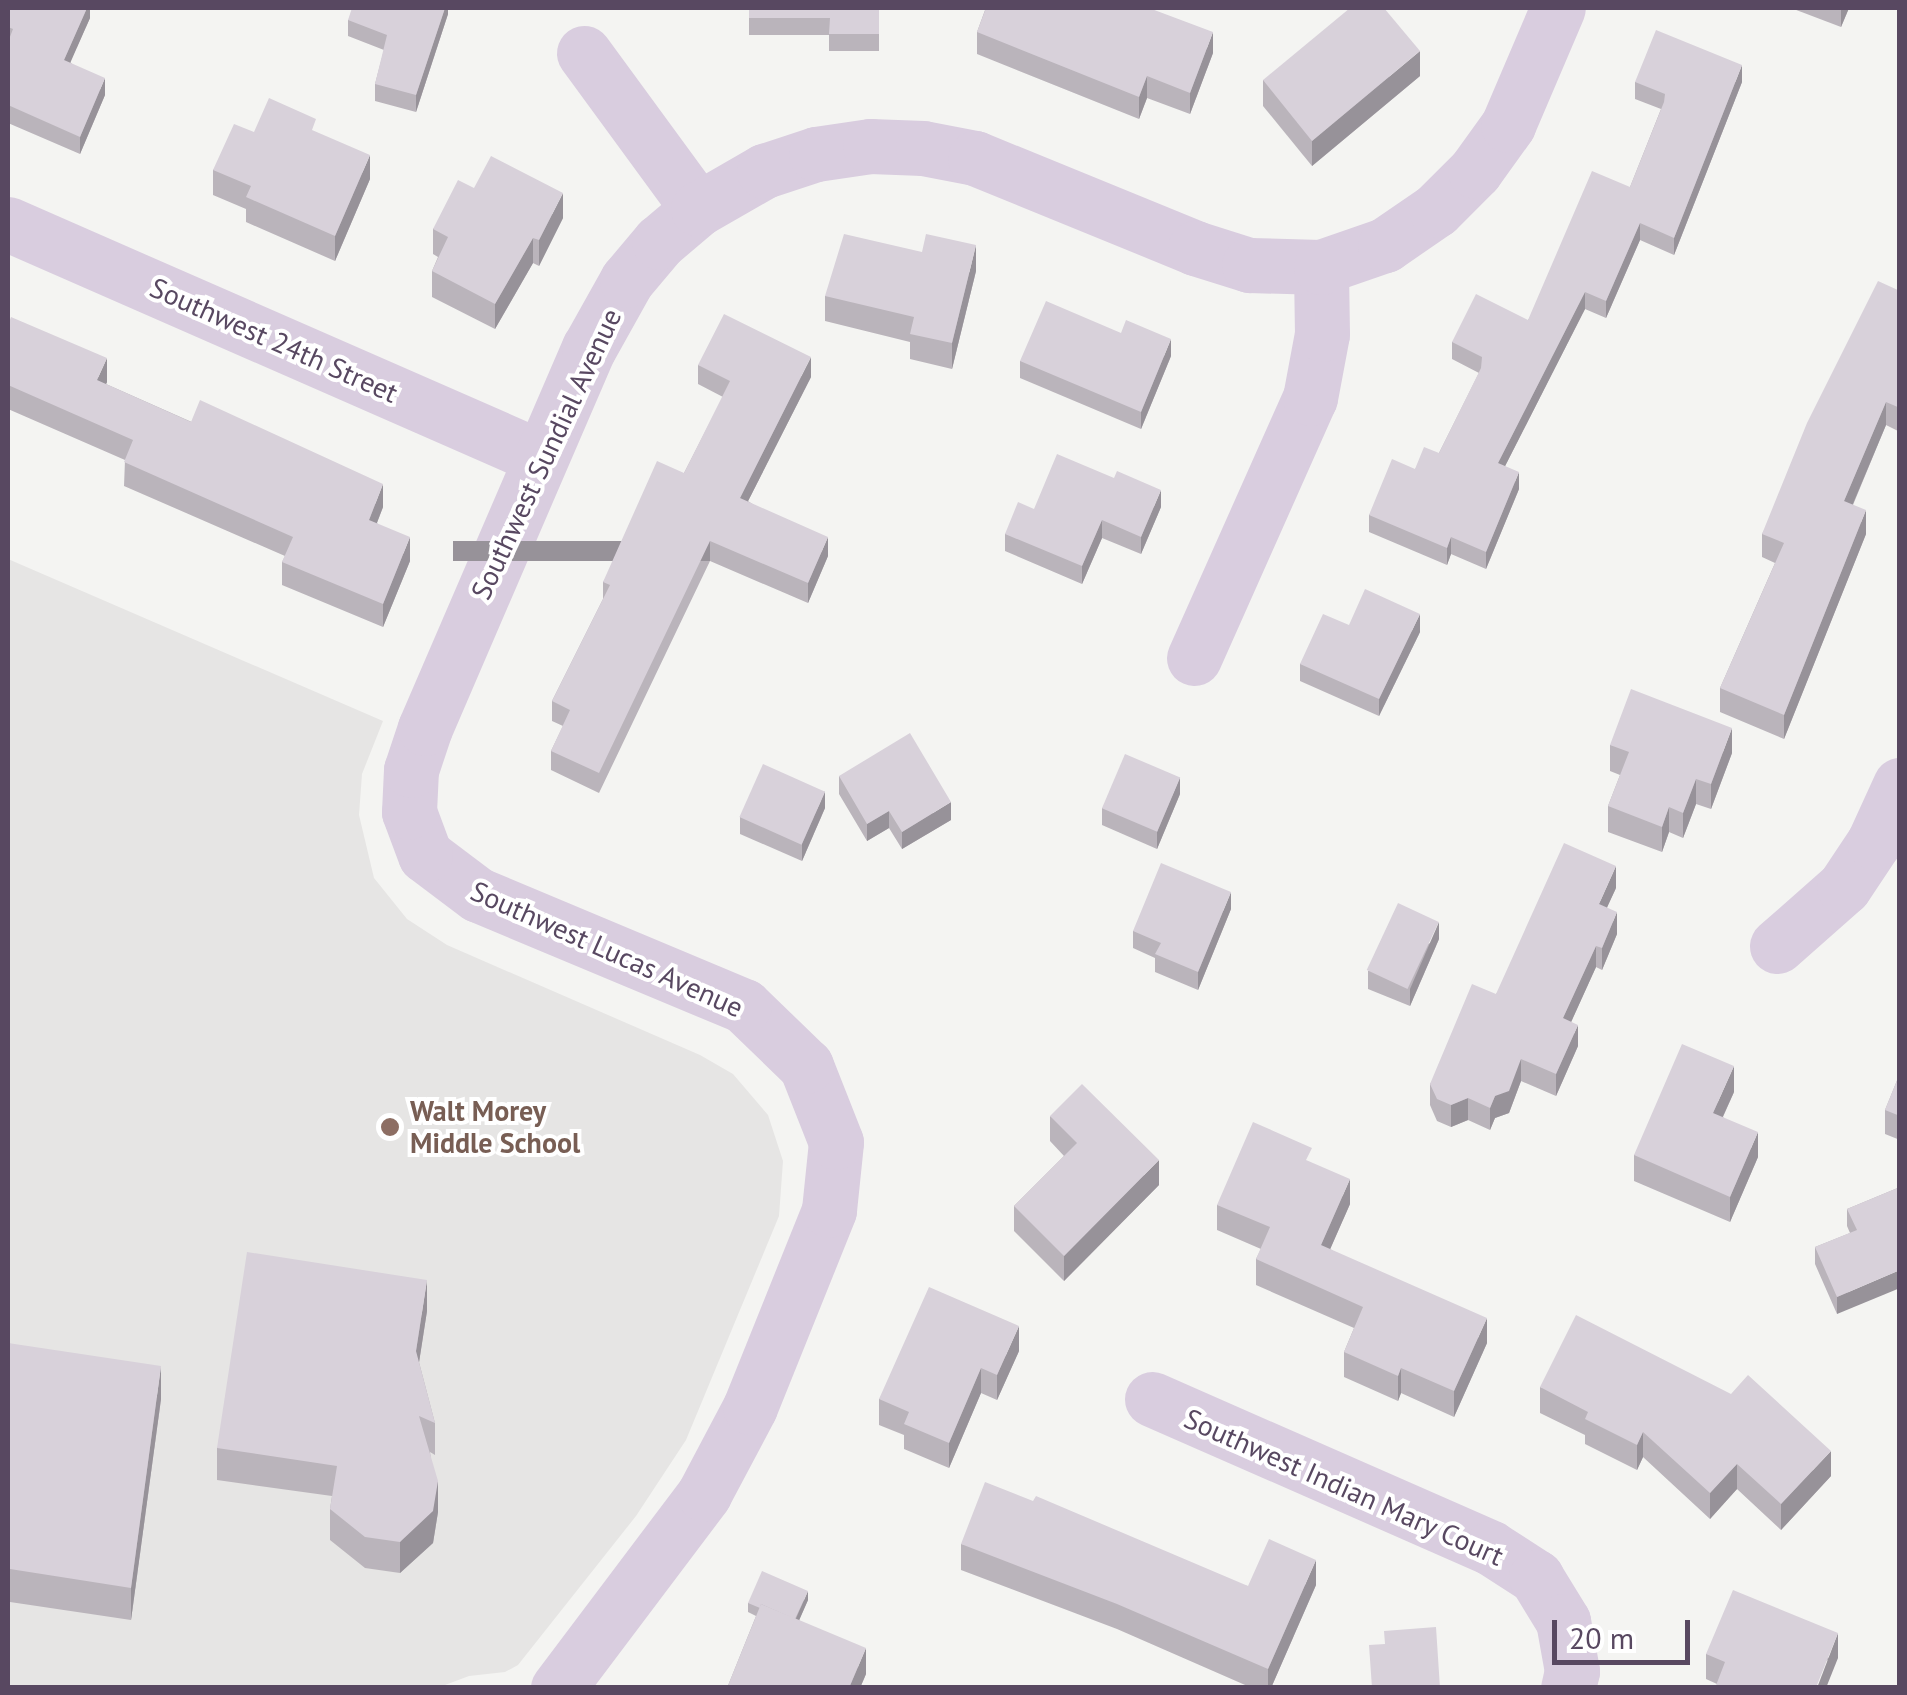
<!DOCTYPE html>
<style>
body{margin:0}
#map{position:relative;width:1907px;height:1695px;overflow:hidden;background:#f4f4f2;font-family:"PT Sans",sans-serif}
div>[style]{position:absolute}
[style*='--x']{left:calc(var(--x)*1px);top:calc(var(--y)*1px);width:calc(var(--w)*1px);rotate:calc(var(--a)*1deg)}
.education>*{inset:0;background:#e6e5e4}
.minor>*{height:55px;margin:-27.5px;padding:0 27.5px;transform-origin:27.5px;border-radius:27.5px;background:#d9cddf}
.wall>*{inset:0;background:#bab4bb}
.shaded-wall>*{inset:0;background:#979299;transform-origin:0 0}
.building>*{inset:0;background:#d8d1da;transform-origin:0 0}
.dots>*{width:28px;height:28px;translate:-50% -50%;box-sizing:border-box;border:5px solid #fff;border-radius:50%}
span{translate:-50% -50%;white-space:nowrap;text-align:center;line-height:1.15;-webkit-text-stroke:8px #fff;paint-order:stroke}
.street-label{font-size:28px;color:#584861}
.education-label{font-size:28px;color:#785e54;font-weight:700}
.left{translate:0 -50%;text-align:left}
.frame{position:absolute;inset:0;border:10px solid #584861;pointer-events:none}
.scale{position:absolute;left:1552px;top:1620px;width:138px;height:45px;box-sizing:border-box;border:5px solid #584861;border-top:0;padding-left:12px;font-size:30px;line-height:35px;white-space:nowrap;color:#584861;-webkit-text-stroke:8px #fff;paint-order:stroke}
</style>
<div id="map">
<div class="education">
<div style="clip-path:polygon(8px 559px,383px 721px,362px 774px,359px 815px,374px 878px,407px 919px,447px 945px,700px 1055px,733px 1074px,768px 1115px,783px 1161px,779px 1216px,686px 1440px,636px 1516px,518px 1665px,505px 1672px,469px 1676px,437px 1688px,8px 1687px)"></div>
</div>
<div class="minor">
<div style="--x:584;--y:53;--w:193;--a:53.8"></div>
<div style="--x:8;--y:224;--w:581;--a:23.65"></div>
<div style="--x:1194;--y:658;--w:285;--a:-66"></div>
<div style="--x:1310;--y:398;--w:65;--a:-79.4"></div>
<div style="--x:1322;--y:334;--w:67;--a:-90.9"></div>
<div style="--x:1777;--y:946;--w:89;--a:-41.4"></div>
<div style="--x:1844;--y:887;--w:54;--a:-56.3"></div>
<div style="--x:1874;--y:842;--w:63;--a:-65.5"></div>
<div style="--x:1152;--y:1399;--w:370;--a:23.7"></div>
<div style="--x:1491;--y:1548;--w:54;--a:32.8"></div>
<div style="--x:1536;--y:1577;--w:52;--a:58.5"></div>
<div style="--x:1563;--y:1621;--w:51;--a:79.8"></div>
<div style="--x:1572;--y:1671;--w:17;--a:103"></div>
<div style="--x:558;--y:1688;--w:243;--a:-53"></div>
<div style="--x:704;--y:1494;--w:98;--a:-62.1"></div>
<div style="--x:750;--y:1407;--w:212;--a:-68.1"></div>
<div style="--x:829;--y:1210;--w:68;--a:-84.1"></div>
<div style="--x:836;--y:1142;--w:82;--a:-111.5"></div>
<div style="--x:806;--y:1066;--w:86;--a:-135.9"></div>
<div style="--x:744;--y:1006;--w:288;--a:-157.3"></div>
<div style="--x:478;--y:895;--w:66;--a:-143"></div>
<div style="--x:425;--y:855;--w:46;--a:-110.4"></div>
<div style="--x:409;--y:812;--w:42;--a:-87.3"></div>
<div style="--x:411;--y:770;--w:44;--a:-71.6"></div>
<div style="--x:425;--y:728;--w:414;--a:-66.7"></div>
<div style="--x:589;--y:348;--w:78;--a:-60.8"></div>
<div style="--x:627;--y:280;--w:50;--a:-49.9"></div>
<div style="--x:659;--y:242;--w:51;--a:-40.2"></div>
<div style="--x:698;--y:209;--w:76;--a:-29.9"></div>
<div style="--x:764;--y:171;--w:55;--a:-18.1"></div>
<div style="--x:816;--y:154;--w:55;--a:-8.4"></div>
<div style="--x:870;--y:146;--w:53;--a:2.2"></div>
<div style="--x:923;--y:148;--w:53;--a:10.9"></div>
<div style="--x:975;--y:158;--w:238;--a:22.2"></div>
<div style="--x:1195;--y:248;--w:57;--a:17.5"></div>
<div style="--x:1249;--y:265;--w:72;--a:1.6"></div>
<div style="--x:1321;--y:267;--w:68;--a:-19"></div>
<div style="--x:1385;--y:245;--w:62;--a:-34.5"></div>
<div style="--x:1436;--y:210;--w:55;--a:-45"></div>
<div style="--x:1475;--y:171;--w:57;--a:-54.3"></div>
<div style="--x:1508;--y:125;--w:127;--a:-66.9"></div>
</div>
<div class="wall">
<div style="clip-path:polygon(8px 8px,90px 8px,90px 18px,70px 62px,105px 95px,80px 154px,8px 123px)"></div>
<div style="clip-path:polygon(448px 8px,448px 14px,416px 112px,375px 101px,375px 84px,384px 50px,348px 36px,348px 20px)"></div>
<div style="clip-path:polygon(749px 8px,879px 8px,879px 51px,829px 51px,829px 35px,749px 35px)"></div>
<div style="clip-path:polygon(977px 8px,1149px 8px,1213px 53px,1190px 114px,1147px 98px,1139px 119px,977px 54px,977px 32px,985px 10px)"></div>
<div style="clip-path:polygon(1791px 8px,1849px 8px,1841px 27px)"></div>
<div style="clip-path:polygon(1420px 76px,1312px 166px,1263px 106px,1263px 80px)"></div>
<div style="clip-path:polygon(1635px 82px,1742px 82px,1674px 255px,1640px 240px,1606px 318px,1585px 309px,1505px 466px,1519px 489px,1486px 569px,1451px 554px,1447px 565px,1369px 532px,1369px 515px,1415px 469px,1439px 453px,1479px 373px,1452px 359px,1452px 342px,1528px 320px,1630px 187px,1661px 109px,1635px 99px)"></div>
<div style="clip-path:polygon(254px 132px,316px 132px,370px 179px,335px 261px,246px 222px,246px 209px,213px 195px,213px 170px)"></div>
<div style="clip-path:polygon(474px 188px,563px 218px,539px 266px,533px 263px,495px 329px,432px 297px,432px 271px,438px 257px,433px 254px,433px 229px)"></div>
<div style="clip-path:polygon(976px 271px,952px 369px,910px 359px,910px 342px,825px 321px,825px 296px)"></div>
<div style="clip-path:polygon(1900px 291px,1900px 432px,1886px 425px,1853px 505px,1866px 534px,1784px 739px,1720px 712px,1720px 688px,1775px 563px,1762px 557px,1762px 534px)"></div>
<div style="clip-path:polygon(8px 325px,107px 382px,106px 384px,383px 507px,377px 523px,410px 561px,383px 627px,282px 585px,282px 562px,285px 556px,124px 486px,125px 460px,8px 409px)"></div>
<div style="clip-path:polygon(1171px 356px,1141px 429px,1020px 378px,1020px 361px)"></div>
<div style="clip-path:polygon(698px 365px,811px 377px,748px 501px,828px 556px,808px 603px,710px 561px,599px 793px,551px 770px,551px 751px,563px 726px,552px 721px,552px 701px,603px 599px,603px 582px,684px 473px,723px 397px,698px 384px)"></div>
<div style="clip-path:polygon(1161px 507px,1141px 554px,1102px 538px,1082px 584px,1005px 551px,1005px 534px,1034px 509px)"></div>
<div style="clip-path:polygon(1349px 625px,1420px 632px,1379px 716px,1300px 681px,1300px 664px)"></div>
<div style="clip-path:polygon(1610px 745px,1732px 753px,1711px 809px,1696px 804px,1683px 838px,1669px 832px,1662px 852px,1608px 832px,1608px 806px,1620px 775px,1610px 771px)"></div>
<div style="clip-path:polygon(839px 776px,951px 820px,902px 849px,889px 828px,867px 841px,839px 794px)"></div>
<div style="clip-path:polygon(1180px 794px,1157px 849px,1102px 825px,1102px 808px)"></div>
<div style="clip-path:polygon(825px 808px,802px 861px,740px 834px,740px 817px)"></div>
<div style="clip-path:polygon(1616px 888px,1607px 907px,1617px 934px,1602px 970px,1596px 967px,1571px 1022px,1578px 1046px,1556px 1096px,1521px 1081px,1509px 1113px,1495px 1118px,1490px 1130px,1468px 1120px,1451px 1127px,1437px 1121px,1430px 1105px,1430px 1084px,1496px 994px)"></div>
<div style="clip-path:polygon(1231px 909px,1198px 990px,1155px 972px,1155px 958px,1133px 948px,1133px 931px)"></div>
<div style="clip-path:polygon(1439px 939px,1410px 1006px,1368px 989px,1368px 971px)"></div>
<div style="clip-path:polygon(1900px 1073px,1900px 1140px,1885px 1134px,1885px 1110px)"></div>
<div style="clip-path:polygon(1734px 1092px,1723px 1117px,1758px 1157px,1730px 1222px,1634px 1181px,1634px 1155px)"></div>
<div style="clip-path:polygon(1050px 1116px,1159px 1185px,1064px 1281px,1014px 1231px,1014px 1206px,1064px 1156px,1050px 1141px)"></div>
<div style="clip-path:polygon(1312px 1163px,1350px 1204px,1330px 1249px,1487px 1343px,1454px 1417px,1401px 1393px,1398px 1401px,1344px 1377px,1344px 1352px,1354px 1328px,1256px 1285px,1256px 1259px,1261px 1249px,1217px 1230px,1217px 1205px)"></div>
<div style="clip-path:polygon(1900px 1187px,1837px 1314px,1815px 1264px,1815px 1247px,1850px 1233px,1847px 1226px,1847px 1209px)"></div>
<div style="clip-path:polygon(427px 1311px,419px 1362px,435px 1423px,435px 1455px,430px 1452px,438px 1512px,433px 1543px,400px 1573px,365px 1568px,330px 1540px,330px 1509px,332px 1496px,217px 1480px,217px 1448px)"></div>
<div style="clip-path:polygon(8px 1343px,161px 1399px,131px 1620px,10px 1602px)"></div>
<div style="clip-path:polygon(1019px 1351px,997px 1400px,981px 1393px,949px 1468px,904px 1449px,904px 1435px,879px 1425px,879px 1399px)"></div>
<div style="clip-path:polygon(1540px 1387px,1831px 1476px,1781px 1530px,1737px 1489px,1710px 1519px,1643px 1457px,1637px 1470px,1585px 1444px,1585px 1435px,1540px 1413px)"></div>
<div style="clip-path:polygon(961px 1544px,1248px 1586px,1316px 1585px,1271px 1688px,1252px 1688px,1117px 1629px,961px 1570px)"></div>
<div style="clip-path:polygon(808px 1600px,799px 1620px,866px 1674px,860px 1688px,727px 1688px,756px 1616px,748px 1612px,748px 1603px)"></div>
<div style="clip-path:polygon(1706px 1654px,1838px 1658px,1717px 1684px,1706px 1679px)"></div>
</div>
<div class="shaded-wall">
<div style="clip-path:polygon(87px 8px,90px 8px,90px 18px,64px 77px,64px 60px)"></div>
<div style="clip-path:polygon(445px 8px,448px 8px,448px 14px,416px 112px,416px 95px)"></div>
<div style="clip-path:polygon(1841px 8px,1849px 8px,1841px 27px)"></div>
<div style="clip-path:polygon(1213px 32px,1213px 53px,1190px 114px,1190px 93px)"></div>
<div style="clip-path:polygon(1420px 51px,1420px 76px,1312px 166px,1312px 141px)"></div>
<div style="clip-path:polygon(1742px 65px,1742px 82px,1674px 255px,1674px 238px)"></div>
<div style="clip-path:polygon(1147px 76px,1147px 98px,1139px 119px,1139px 97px)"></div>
<div style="clip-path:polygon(105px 78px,105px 95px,80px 154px,80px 137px)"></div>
<div style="clip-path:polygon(370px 155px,370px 179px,335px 261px,335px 236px)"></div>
<div style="clip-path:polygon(563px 193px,563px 218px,539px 266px,539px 240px)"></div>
<div style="clip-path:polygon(1640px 223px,1640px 240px,1606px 318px,1606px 301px)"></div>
<div style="clip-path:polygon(533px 238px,533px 263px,495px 329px,495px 304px)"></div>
<div style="clip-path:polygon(976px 245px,976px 271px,952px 369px,952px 343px)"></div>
<div style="clip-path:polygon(1585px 292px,1585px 309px,1498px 480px,1498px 463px)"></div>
<div style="clip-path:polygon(1171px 339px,1171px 356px,1141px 429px,1141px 412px)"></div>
<div style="clip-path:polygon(811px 357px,811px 377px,740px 517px,740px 498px)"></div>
<div style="clip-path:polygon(107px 358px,107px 382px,97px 404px,97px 380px)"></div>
<div style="clip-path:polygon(1886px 402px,1886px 425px,1844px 525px,1844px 501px)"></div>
<div style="clip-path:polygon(1519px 472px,1519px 489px,1486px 569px,1486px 552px)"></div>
<div style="clip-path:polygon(383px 484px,383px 507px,369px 543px,369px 520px)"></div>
<div style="clip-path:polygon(1161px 490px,1161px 507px,1141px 554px,1141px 537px)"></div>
<div style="clip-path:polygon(1866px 510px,1866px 534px,1784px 739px,1784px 715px)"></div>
<div style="clip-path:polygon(1102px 520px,1102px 538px,1082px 584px,1082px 566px)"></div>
<div style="clip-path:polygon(410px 537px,410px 561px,383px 627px,383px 604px)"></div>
<div style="clip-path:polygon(828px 537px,828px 556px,808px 603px,808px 583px)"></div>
<div style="clip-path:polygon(1451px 537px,1451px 554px,1447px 565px,1447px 548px)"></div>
<div style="left:710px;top:541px;width:20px;height:257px;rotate:90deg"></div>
<div style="clip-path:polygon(1420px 614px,1420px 632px,1379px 716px,1379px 699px)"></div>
<div style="clip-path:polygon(1732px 728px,1732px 753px,1711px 809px,1711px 784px)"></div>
<div style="clip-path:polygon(1180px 777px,1180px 794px,1157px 849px,1157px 832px)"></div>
<div style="clip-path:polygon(1696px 779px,1696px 804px,1683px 838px,1683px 813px)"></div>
<div style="clip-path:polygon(825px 791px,825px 808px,802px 861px,802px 844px)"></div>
<div style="clip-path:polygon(951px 802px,951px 820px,902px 849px,902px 832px)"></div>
<div style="clip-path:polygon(1669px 807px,1669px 832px,1662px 852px,1662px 827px)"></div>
<div style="clip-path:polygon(889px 811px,889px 828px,867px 841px,867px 824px)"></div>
<div style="clip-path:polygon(1616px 866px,1616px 888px,1599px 925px,1599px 904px)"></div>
<div style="clip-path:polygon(1231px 892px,1231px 909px,1198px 990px,1198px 972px)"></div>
<div style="clip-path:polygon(1617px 912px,1617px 934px,1602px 970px,1602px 948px)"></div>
<div style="clip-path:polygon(1439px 922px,1439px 939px,1410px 1006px,1410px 989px)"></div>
<div style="clip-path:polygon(1596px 946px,1596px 967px,1563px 1040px,1563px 1018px)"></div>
<div style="clip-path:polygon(1578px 1025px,1578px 1046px,1556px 1096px,1556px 1074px)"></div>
<div style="clip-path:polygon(1521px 1059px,1521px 1081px,1509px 1113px,1495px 1118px,1490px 1130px,1490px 1108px,1495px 1096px)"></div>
<div style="clip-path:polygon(1734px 1066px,1734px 1092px,1713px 1138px,1713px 1113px)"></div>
<div style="clip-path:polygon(1468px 1098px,1468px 1120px,1451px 1127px,1451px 1105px)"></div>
<div style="clip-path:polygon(1758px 1132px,1758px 1157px,1730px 1222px,1730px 1197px)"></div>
<div style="clip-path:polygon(1159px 1160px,1159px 1185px,1064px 1281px,1064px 1256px)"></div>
<div style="clip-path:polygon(1350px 1179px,1350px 1204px,1321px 1270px,1321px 1245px)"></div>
<div style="clip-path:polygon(1900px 1270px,1900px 1288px,1837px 1314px,1837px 1297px)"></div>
<div style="clip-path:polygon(427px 1280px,427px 1311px,416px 1382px,416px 1351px)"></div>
<div style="clip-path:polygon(1487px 1318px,1487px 1343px,1454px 1417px,1454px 1391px)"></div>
<div style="clip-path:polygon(1019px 1326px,1019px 1351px,997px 1400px,997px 1375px)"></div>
<div style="clip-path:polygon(161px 1366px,161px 1399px,131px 1620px,131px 1588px)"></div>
<div style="clip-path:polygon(981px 1368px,981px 1393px,949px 1468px,949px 1443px)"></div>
<div style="clip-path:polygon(1401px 1368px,1401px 1393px,1398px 1401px,1398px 1376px)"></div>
<div style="clip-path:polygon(1643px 1432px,1643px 1457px,1637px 1470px,1637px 1445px)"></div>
<div style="clip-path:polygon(1831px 1451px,1831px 1476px,1781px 1530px,1781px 1504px)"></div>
<div style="clip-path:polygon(1737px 1464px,1737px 1489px,1710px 1519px,1710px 1493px)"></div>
<div style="clip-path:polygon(438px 1481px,438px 1512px,433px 1543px,400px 1573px,400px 1542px)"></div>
<div style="clip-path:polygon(1316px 1560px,1316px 1585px,1271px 1688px,1268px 1688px,1268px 1669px)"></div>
<div style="clip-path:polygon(10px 1569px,10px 1602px,8px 1616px,8px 1583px)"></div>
<div style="clip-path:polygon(808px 1591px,808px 1600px,794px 1632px,794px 1623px)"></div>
<div style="clip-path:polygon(1838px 1633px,1838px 1658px,1826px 1688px,1817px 1688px)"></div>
<div style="clip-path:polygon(866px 1648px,866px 1674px,860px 1688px,849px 1688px)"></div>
</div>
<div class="building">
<div style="clip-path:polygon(8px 8px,87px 8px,64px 60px,105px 78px,80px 137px,8px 105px,8px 42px,13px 29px,8px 27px)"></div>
<div style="clip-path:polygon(352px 8px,445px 8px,416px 95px,375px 84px,387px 35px,348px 20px)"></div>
<div style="clip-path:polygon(749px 8px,879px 8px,879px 34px,829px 34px,830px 18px,749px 18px)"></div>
<div style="clip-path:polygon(986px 8px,1149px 8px,1213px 32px,1190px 93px,1147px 76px,1139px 97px,977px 32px)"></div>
<div style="clip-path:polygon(1350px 8px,1384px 8px,1420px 51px,1312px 141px,1263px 80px)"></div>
<div style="clip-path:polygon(1656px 30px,1742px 65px,1674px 238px,1640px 223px,1606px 301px,1585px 292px,1498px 463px,1519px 472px,1486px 552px,1451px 537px,1447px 548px,1369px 515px,1392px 459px,1415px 469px,1424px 447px,1439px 453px,1481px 368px,1482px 357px,1452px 342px,1476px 294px,1528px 320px,1592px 171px,1630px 187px,1664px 102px,1665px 94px,1635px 82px)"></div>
<div style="clip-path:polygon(269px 98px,316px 119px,312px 130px,370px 155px,335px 236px,246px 197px,251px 186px,213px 170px,234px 124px,254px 132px)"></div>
<div style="clip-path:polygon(491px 156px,563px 193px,539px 240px,533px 238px,495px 304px,432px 271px,448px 237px,433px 229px,458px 180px,474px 188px)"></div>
<div style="clip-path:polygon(844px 234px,922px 252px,926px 234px,976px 245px,952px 343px,910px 334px,914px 317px,825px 296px)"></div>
<div style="clip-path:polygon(1878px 281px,1900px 291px,1900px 408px,1886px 402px,1844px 501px,1866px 510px,1784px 715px,1720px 688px,1784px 543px,1762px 534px,1807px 423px)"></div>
<div style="clip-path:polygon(1046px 301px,1121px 333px,1126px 320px,1171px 339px,1141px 412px,1020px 361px)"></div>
<div style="clip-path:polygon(724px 314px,811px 357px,740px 498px,828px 537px,808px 583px,710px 541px,599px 773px,551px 751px,570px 710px,552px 701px,610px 585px,603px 582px,657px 461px,684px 473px,730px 381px,698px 365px)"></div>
<div style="clip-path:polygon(11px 317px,107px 358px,97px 380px,191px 422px,200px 400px,383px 484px,369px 520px,410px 537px,383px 604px,282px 562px,293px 537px,124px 462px,133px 440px,8px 385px,8px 325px)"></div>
<div style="clip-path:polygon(1057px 454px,1114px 478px,1117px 471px,1161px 490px,1141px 537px,1102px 520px,1082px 566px,1005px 534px,1018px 502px,1034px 509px)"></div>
<div style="clip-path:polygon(1365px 589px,1420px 614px,1379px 699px,1300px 664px,1323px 614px,1349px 625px)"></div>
<div style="clip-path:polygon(1631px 689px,1732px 728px,1711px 784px,1696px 779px,1683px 813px,1669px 807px,1662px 827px,1608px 806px,1629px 752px,1610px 745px)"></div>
<div style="clip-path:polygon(910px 733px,951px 802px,902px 832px,889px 811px,867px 824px,839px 776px)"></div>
<div style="left:1125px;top:754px;width:60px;height:59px;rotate:23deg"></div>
<div style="left:763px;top:764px;width:68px;height:58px;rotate:24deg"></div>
<div style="clip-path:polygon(1564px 843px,1616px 866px,1599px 904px,1617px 912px,1602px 948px,1596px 946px,1563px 1018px,1578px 1025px,1556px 1074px,1521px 1059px,1509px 1091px,1495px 1096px,1490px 1108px,1468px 1098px,1451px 1105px,1437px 1099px,1430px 1084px,1472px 984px,1496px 994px)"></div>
<div style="clip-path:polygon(1161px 863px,1231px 892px,1198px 972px,1155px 954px,1161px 943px,1133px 931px)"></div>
<div style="left:1398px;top:903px;width:45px;height:74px;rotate:25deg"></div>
<div style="clip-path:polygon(1682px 1044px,1734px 1066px,1713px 1113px,1758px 1132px,1730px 1197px,1634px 1155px)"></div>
<div style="clip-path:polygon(1900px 1073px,1900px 1116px,1885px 1110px)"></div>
<div style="clip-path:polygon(1082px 1084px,1159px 1160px,1064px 1256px,1014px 1206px,1077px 1143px,1050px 1116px)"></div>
<div style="clip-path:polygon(1253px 1122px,1312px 1148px,1306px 1160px,1350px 1179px,1321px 1245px,1487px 1318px,1454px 1391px,1401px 1368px,1398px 1376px,1344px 1352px,1363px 1307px,1256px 1259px,1270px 1227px,1217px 1205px)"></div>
<div style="clip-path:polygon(1900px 1187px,1900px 1270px,1837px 1297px,1815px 1247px,1857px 1230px,1847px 1209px)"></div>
<div style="clip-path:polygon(247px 1252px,427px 1280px,416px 1351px,435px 1423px,419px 1416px,438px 1481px,433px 1511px,400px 1542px,365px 1537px,330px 1509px,337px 1466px,217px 1448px)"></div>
<div style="clip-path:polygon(929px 1287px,1019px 1326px,997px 1375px,981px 1368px,949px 1443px,904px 1424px,909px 1412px,879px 1399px)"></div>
<div style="clip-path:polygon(1576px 1315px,1731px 1394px,1748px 1375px,1831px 1451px,1781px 1504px,1737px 1464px,1710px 1493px,1643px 1432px,1637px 1445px,1585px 1419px,1588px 1412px,1540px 1387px)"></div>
<div style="clip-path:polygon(8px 1343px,161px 1366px,131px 1588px,10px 1569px,8px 1583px)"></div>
<div style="clip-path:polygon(985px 1482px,1033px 1501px,1036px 1496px,1248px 1586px,1269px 1539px,1316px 1560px,1268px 1669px,1117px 1604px,961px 1544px)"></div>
<div style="clip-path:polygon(762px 1571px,808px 1591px,795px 1619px,761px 1604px,760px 1608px,748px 1603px)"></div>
<div style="clip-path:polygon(1733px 1590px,1838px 1633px,1817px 1685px,1822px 1688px,1715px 1688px,1725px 1662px,1706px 1654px)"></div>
<div style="clip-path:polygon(761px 1604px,866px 1648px,849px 1688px,727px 1688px)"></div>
<div style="clip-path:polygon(1436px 1627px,1440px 1688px,1372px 1688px,1369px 1645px,1385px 1644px,1384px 1631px)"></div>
</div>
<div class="dots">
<div style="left:390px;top:1127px;background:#8d6e63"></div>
</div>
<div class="street-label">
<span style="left:274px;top:340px;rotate:24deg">Southwest 24th Street</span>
<span style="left:546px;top:454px;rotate:-65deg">Southwest Sundial Avenue</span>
<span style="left:607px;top:949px;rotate:24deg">Southwest Lucas Avenue</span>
<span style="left:1344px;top:1487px;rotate:24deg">Southwest Indian Mary Court</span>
</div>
<div class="education-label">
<span class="left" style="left:410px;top:1127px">Walt Morey<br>Middle School</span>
</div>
<div class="frame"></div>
<div class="scale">20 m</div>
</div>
